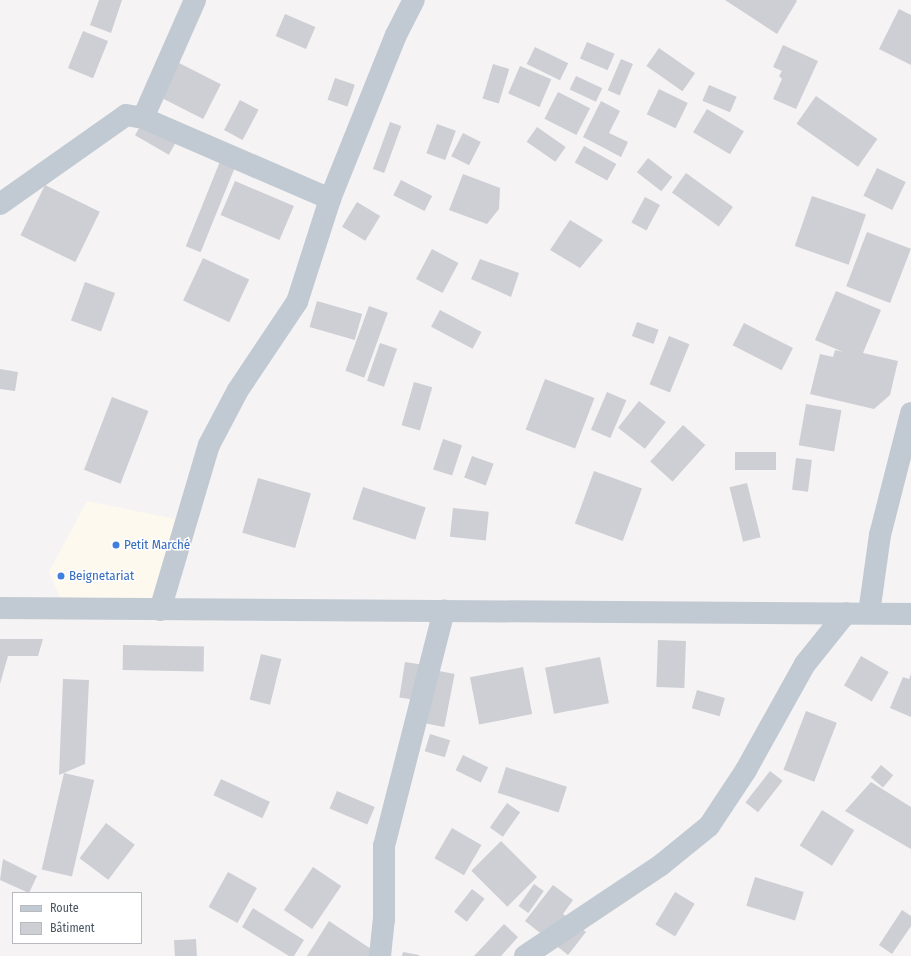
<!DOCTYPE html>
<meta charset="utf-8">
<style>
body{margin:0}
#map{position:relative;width:911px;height:956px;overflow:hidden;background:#f5f3f3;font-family:"Fira Sans Condensed",sans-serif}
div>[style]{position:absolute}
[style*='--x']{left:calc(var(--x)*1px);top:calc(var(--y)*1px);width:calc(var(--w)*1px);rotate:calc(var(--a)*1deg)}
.commercial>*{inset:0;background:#fdf9ef}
.building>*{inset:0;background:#cdcfd5;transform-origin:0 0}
.street>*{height:22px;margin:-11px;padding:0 11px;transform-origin:11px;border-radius:11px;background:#c1cad2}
.dots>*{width:11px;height:11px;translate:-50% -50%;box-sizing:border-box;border:2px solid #fff;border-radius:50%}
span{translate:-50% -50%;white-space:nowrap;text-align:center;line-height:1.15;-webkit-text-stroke:3px #fff;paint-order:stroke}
.shop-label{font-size:13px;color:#366cbe}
.left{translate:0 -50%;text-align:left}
.legend{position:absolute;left:12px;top:892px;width:130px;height:52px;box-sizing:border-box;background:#fff;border:1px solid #b7bbc0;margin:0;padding:5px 7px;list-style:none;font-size:12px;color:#4a5661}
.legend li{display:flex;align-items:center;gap:8px;height:20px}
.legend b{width:20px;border:1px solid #b7bbc0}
</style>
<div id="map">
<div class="commercial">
<div style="clip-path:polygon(87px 501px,175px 519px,156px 600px,60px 597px,49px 572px)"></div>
</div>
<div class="building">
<div style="clip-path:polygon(99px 0,122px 0,111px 33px,90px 25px)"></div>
<div style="clip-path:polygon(725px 0,796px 0,797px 1px,777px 34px)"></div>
<div style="clip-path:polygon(899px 9px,911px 15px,911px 65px,879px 49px)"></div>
<div style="left:285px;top:14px;width:33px;height:24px;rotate:23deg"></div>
<div style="left:83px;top:31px;width:27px;height:40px;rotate:22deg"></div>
<div style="left:587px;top:42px;width:30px;height:18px;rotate:23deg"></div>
<div style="clip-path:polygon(783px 45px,818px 61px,796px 109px,773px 99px,782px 79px,779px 76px,782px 71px,773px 67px)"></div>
<div style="left:535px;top:47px;width:37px;height:19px;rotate:26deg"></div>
<div style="left:659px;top:48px;width:44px;height:22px;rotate:35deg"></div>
<div style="left:621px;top:59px;width:13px;height:34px;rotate:23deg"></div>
<div style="left:179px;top:63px;width:47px;height:39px;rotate:27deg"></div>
<div style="left:493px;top:64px;width:17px;height:36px;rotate:17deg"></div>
<div style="left:520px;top:66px;width:34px;height:30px;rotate:23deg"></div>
<div style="left:576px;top:76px;width:29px;height:15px;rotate:25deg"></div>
<div style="left:335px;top:78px;width:21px;height:23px;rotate:19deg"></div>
<div style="left:709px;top:85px;width:30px;height:17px;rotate:23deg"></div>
<div style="left:659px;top:89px;width:32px;height:28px;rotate:26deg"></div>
<div style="left:558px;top:92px;width:36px;height:30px;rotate:27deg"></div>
<div style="left:816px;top:96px;width:75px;height:34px;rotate:35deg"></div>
<div style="left:240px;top:100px;width:21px;height:34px;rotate:28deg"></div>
<div style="clip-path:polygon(601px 101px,620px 111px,609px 133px,628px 142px,621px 157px,583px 137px)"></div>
<div style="left:707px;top:109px;width:43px;height:27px;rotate:31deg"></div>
<div style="left:149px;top:111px;width:39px;height:28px;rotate:30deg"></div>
<div style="left:390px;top:122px;width:12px;height:50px;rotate:20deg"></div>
<div style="left:437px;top:124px;width:20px;height:31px;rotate:20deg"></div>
<div style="left:537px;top:127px;width:35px;height:18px;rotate:35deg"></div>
<div style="left:463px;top:133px;width:20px;height:26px;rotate:27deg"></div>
<div style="left:584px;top:146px;width:37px;height:19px;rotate:29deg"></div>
<div style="left:648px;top:158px;width:31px;height:18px;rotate:38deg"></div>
<div style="left:221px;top:159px;width:16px;height:94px;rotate:22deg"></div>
<div style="left:877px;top:168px;width:32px;height:31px;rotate:26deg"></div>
<div style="left:686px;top:173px;width:58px;height:24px;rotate:36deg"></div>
<div style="clip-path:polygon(463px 174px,500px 188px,499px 209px,487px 224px,449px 210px)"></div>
<div style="left:401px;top:180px;width:35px;height:17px;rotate:27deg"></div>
<div style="left:235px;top:181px;width:64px;height:37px;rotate:23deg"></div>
<div style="left:45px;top:185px;width:61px;height:56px;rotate:26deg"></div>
<div style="left:812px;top:196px;width:57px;height:53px;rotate:19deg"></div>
<div style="left:645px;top:197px;width:17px;height:29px;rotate:28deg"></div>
<div style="left:357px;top:202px;width:27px;height:29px;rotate:31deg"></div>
<div style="clip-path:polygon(570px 220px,603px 240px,580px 268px,550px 250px)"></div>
<div style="left:867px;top:232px;width:47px;height:58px;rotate:21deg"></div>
<div style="left:432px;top:249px;width:30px;height:34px;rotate:28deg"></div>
<div style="left:203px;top:258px;width:51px;height:47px;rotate:25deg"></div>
<div style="clip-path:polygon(480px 259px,519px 273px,511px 297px,471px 279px)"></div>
<div style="left:85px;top:282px;width:32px;height:41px;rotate:20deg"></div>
<div style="clip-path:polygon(836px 291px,881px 310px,863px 353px,898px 361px,890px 395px,874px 409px,810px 394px,820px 354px,833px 357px,835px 350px,843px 352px,815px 340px)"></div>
<div style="left:317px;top:301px;width:47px;height:27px;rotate:16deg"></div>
<div style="left:369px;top:306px;width:20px;height:69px;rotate:20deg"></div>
<div style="left:440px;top:310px;width:47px;height:19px;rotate:28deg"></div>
<div style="left:637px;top:322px;width:23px;height:15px;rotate:20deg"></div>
<div style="left:744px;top:323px;width:55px;height:25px;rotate:27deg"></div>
<div style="left:669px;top:336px;width:22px;height:52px;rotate:22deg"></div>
<div style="left:380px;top:343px;width:18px;height:40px;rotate:19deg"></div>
<div style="clip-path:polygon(0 369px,18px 372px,15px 391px,0 389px)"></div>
<div style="left:545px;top:379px;width:53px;height:54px;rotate:21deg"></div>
<div style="left:414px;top:382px;width:19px;height:45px;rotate:16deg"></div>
<div style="left:607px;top:392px;width:21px;height:41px;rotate:23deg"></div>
<div style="left:112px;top:397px;width:39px;height:78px;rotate:21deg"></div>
<div style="left:639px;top:401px;width:34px;height:34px;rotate:38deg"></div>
<div style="left:806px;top:404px;width:36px;height:42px;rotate:10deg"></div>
<div style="left:683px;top:425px;width:30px;height:49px;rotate:42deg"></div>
<div style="left:443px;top:439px;width:20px;height:32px;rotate:18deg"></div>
<div style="left:735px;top:452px;width:41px;height:18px"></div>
<div style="left:472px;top:456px;width:23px;height:23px;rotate:20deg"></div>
<div style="left:796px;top:458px;width:16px;height:32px;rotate:7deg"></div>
<div style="left:594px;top:471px;width:51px;height:56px;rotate:20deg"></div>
<div style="left:258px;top:478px;width:55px;height:57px;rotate:16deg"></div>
<div style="left:747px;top:483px;width:56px;height:18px;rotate:76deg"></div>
<div style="left:363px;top:487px;width:66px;height:34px;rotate:18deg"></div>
<div style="left:453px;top:508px;width:36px;height:29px;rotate:6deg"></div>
<div style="clip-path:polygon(0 639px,43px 639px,38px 656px,8px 656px,0 684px)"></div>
<div style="left:658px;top:640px;width:28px;height:47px;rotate:2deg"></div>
<div style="left:123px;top:645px;width:81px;height:25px;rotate:1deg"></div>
<div style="left:261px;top:654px;width:21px;height:47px;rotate:14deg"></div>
<div style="left:861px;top:656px;width:32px;height:34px;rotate:30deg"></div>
<div style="left:600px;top:657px;width:47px;height:56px;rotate:79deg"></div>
<div style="left:405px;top:662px;width:18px;height:36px;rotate:9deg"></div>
<div style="left:523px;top:667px;width:48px;height:54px;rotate:79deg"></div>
<div style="left:434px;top:670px;width:21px;height:54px;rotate:11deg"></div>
<div style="clip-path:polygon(911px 674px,911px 717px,890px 708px,903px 677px,909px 679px)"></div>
<div style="clip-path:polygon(63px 679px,89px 680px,85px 764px,59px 775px)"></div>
<div style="left:697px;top:690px;width:29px;height:19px;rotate:16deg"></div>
<div style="left:806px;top:711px;width:33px;height:63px;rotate:21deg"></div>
<div style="left:430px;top:734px;width:21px;height:18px;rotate:17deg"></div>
<div style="left:463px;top:755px;width:28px;height:17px;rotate:26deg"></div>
<div style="left:881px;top:765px;width:16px;height:16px;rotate:40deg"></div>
<div style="left:506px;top:767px;width:64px;height:27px;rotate:18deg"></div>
<div style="left:770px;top:771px;width:16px;height:40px;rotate:38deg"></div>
<div style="left:64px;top:773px;width:31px;height:99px;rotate:13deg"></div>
<div style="left:221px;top:779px;width:54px;height:18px;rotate:25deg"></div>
<div style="clip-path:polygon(871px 782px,911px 807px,911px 849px,845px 811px)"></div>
<div style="left:337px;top:791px;width:41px;height:19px;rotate:23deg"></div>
<div style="left:507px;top:803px;width:16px;height:30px;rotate:35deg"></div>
<div style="left:822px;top:810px;width:38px;height:42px;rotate:32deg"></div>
<div style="left:106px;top:823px;width:36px;height:44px;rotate:37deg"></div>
<div style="left:452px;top:828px;width:34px;height:35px;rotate:30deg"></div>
<div style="left:501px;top:841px;width:51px;height:42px;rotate:45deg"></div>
<div style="clip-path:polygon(3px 859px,37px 876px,29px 893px,0 880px)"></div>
<div style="left:313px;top:867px;width:34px;height:52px;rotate:34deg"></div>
<div style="left:228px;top:872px;width:33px;height:40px;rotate:29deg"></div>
<div style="left:755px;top:877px;width:51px;height:30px;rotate:17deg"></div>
<div style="left:534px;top:884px;width:12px;height:27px;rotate:35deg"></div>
<div style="clip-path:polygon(553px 885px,573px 900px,563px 914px,586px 932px,568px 955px,525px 921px)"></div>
<div style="left:472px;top:889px;width:16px;height:29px;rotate:38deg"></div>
<div style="left:675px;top:892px;width:23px;height:38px;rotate:31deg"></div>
<div style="clip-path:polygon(253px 908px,304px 940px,294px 956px,289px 956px,242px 927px)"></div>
<div style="clip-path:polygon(902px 910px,911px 916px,911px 926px,892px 954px,879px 945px)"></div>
<div style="clip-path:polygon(329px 921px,374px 951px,371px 956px,307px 956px)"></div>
<div style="clip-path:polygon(504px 924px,518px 937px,501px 956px,474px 956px)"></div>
<div style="left:196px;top:939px;width:17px;height:22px;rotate:87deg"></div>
<div style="clip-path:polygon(403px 952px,419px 955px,419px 956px,402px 956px)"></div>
</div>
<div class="street">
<div style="--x:143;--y:118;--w:129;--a:-66.2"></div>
<div style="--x:0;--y:204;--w:154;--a:-35.2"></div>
<div style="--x:126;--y:115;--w:17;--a:10"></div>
<div style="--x:143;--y:118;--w:204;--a:23.4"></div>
<div style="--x:0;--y:608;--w:911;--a:0.38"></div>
<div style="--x:160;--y:610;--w:172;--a:-73.5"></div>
<div style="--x:209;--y:445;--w:62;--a:-62.2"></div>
<div style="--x:238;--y:390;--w:106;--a:-56.2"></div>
<div style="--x:297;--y:302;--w:108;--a:-72.2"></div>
<div style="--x:330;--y:199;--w:177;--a:-68.1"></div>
<div style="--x:396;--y:35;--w:39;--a:-63"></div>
<div style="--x:869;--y:613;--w:79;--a:-82"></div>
<div style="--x:880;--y:535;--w:126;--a:-75.7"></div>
<div style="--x:380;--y:956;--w:37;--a:-84"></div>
<div style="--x:384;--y:919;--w:73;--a:-90"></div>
<div style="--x:384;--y:846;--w:243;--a:-75.7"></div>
<div style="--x:525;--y:956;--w:164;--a:-33.8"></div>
<div style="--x:661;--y:865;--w:62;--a:-39.1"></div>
<div style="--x:709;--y:826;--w:67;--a:-56.5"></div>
<div style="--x:746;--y:770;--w:121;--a:-60.9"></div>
<div style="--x:805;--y:664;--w:65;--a:-51.2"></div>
</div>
<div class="dots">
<div style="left:116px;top:545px;background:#3f7fe0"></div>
<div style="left:61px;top:576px;background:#3f7fe0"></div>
</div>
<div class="shop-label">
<span class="left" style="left:124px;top:545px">Petit Marché</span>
<span class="left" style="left:69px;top:576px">Beignetariat</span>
</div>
<ul class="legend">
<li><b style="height:5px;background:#c1cad2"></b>Route</li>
<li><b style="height:11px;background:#cdcfd5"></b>Bâtiment</li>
</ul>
</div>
